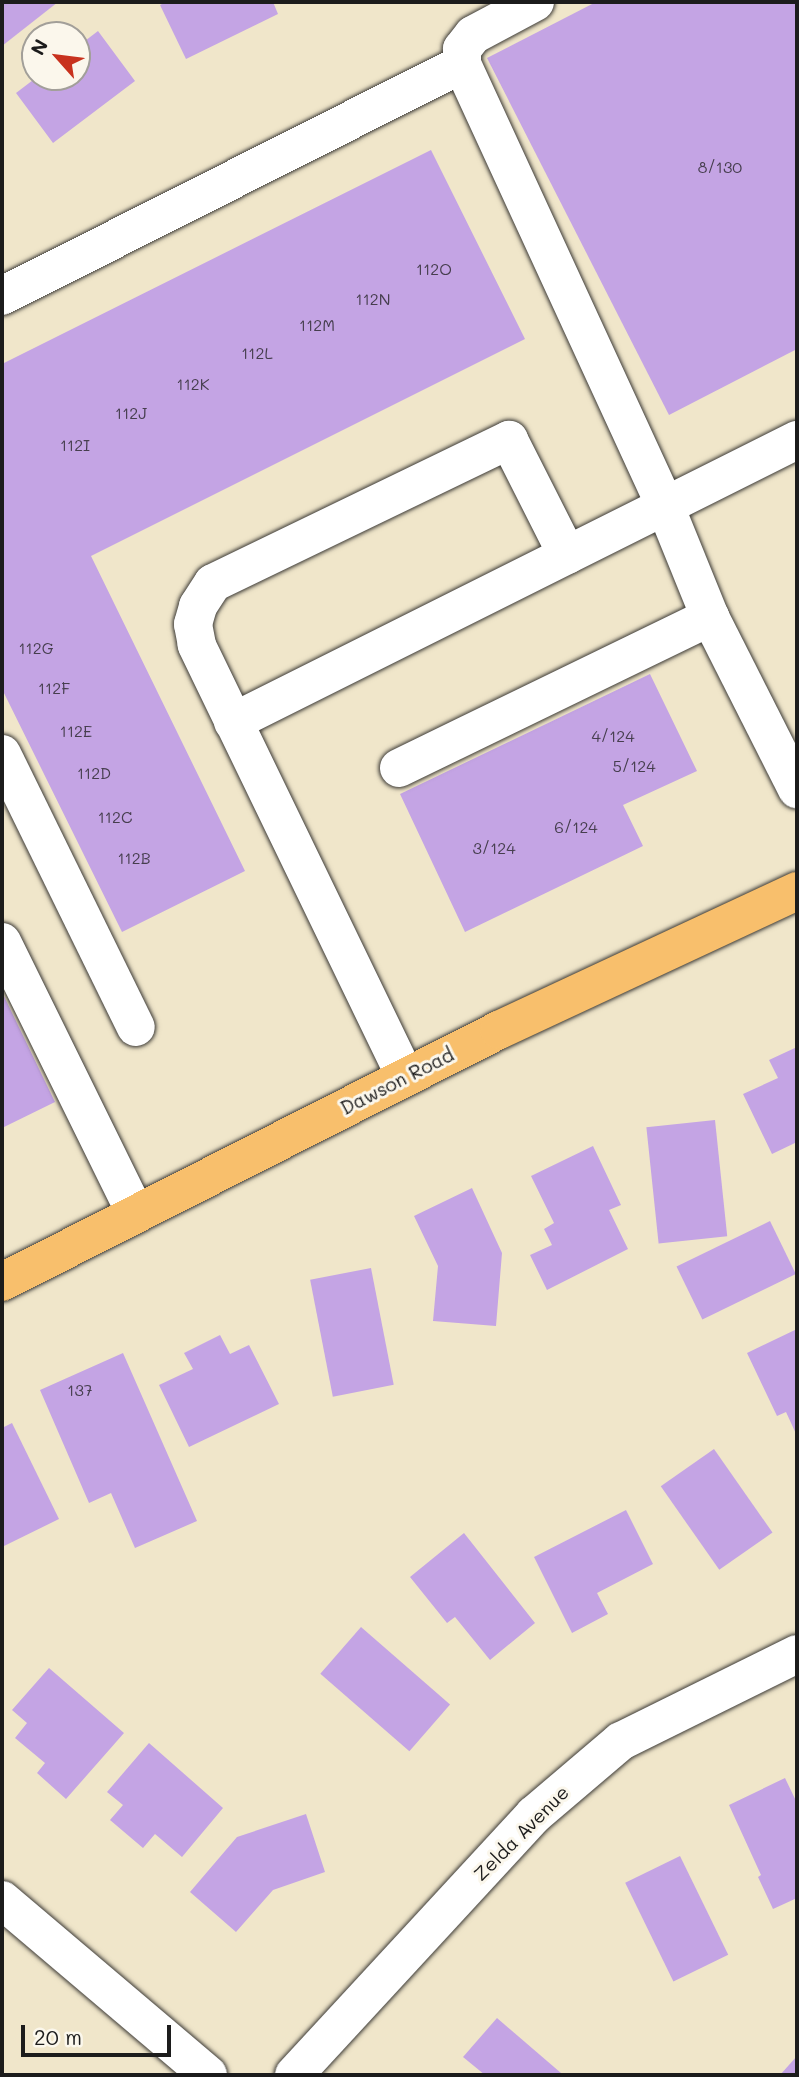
<!DOCTYPE html>
<style>
body{margin:0}
#map{position:relative;width:799px;height:2077px;overflow:hidden;background:#f0e6ca;font-family:Mali,sans-serif}
div>[style]{position:absolute}
[style*='--x']{left:calc(var(--x)*1px);top:calc(var(--y)*1px);width:calc(var(--w)*1px);rotate:calc(var(--a)*1deg)}
.building>*{inset:0;background:#c4a4e4;transform-origin:0 0}
.roads{filter:drop-shadow(0 0 2px #3c3a36) drop-shadow(0 0 2px #3c3a36)}
.minor>*{height:38px;margin:-19px;padding:0 19px;transform-origin:19px;border-radius:19px;background:#fff}
.major>*{height:38px;margin:-19px;padding:0 19px;transform-origin:19px;border-radius:19px;background:#f8bf6c}
span{translate:-50% -50%;white-space:nowrap;text-align:center;line-height:1.15;-webkit-text-stroke:6px #fbf7ec;paint-order:stroke}
.number-label{font-size:16px;color:#463e4e}
.number-label span{-webkit-text-stroke-width:0}
.street-label{font-size:19px;color:#1c1c1c}
.frame{position:absolute;inset:0;border:4px solid #1c1c1c;pointer-events:none}
.north{position:absolute;left:21px;top:21px;width:70px;height:70px;box-sizing:border-box;background:#fbf7ec;border:2px solid #a29f99;border-radius:50%;rotate:298deg;font-size:19px;font-weight:700;line-height:28px;text-align:center;color:#1c1c1c}
.north::after{content:'';display:block;margin:auto;width:24px;height:32px;background:#c8321e;clip-path:polygon(50% 0,100% 100%,50% 72%,0 100%)}
.scale{position:absolute;left:21px;top:2025px;width:150px;height:32px;box-sizing:border-box;border:4px solid #1c1c1c;border-top:0;padding-left:9px;font-size:21px;line-height:24px;white-space:nowrap;color:#1c1c1c;-webkit-text-stroke:5px #fbf7ec;paint-order:stroke}
</style>
<div id="map">
<div class="building">
<div style="clip-path:polygon(2px 2px,58px 2px,2px 46px)"></div>
<div style="clip-path:polygon(166px 2px,273px 2px,278px 14px,186px 59px,160px 5px)"></div>
<div style="clip-path:polygon(596px 2px,797px 2px,797px 349px,669px 415px,487px 58px)"></div>
<div style="clip-path:polygon(98px 31px,135px 81px,53px 143px,16px 93px,37px 77px,77px 77px,77px 47px)"></div>
<div style="clip-path:polygon(431px 150px,525px 339px,91px 556px,245px 871px,122px 932px,2px 689px,2px 364px)"></div>
<div style="clip-path:polygon(650px 674px,697px 771px,623px 805px,643px 846px,465px 932px,400px 794px)"></div>
<div style="clip-path:polygon(2px 992px,55px 1102px,2px 1128px)"></div>
<div style="clip-path:polygon(797px 1047px,797px 1142px,772px 1154px,743px 1094px,778px 1078px,769px 1060px)"></div>
<div style="left:715px;top:1120px;width:117px;height:69px;rotate:84deg"></div>
<div style="clip-path:polygon(593px 1146px,621px 1205px,609px 1210px,628px 1249px,547px 1290px,530px 1255px,552px 1245px,544px 1229px,554px 1223px,531px 1176px)"></div>
<div style="clip-path:polygon(472px 1188px,502px 1253px,496px 1326px,433px 1321px,438px 1266px,414px 1216px)"></div>
<div style="left:770px;top:1221px;width:59px;height:104px;rotate:64deg"></div>
<div style="left:371px;top:1268px;width:119px;height:62px;rotate:79deg"></div>
<div style="clip-path:polygon(797px 1329px,797px 1436px,786px 1412px,777px 1416px,747px 1353px)"></div>
<div style="clip-path:polygon(220px 1335px,230px 1354px,249px 1345px,279px 1404px,189px 1447px,159px 1385px,193px 1369px,184px 1353px)"></div>
<div style="clip-path:polygon(123px 1353px,197px 1521px,135px 1548px,111px 1493px,89px 1503px,40px 1390px)"></div>
<div style="clip-path:polygon(12px 1423px,59px 1519px,2px 1547px,2px 1428px)"></div>
<div style="left:714px;top:1449px;width:102px;height:65px;rotate:55deg"></div>
<div style="clip-path:polygon(626px 1510px,653px 1564px,597px 1593px,608px 1614px,572px 1633px,534px 1557px)"></div>
<div style="clip-path:polygon(464px 1533px,535px 1623px,490px 1660px,455px 1617px,447px 1623px,410px 1577px)"></div>
<div style="left:361px;top:1627px;width:118px;height:62px;rotate:41deg"></div>
<div style="clip-path:polygon(49px 1668px,124px 1733px,66px 1799px,37px 1773px,45px 1763px,15px 1738px,27px 1723px,12px 1710px)"></div>
<div style="clip-path:polygon(149px 1743px,223px 1808px,182px 1857px,155px 1834px,143px 1848px,110px 1820px,123px 1805px,107px 1792px)"></div>
<div style="clip-path:polygon(785px 1778px,797px 1803px,797px 1898px,773px 1909px,758px 1877px,761px 1875px,729px 1805px)"></div>
<div style="clip-path:polygon(306px 1814px,325px 1872px,273px 1890px,236px 1932px,190px 1892px,237px 1837px)"></div>
<div style="left:680px;top:1856px;width:110px;height:61px;rotate:64deg"></div>
<div style="clip-path:polygon(497px 2018px,561px 2073px,559px 2075px,485px 2075px,463px 2057px)"></div>
<div style="clip-path:polygon(797px 2056px,797px 2075px,780px 2075px)"></div>
</div>
<div class="roads">
<div class="minor">
<div style="--x:535;--y:2;--w:70;--a:152"></div>
<div style="--x:473;--y:35;--w:18;--a:128"></div>
<div style="--x:462;--y:49;--w:15;--a:90"></div>
<div style="--x:462;--y:64;--w:486;--a:65.3"></div>
<div style="--x:665;--y:506;--w:120;--a:67.9"></div>
<div style="--x:710;--y:617;--w:193;--a:63.2"></div>
<div style="--x:2;--y:296;--w:515;--a:-26.76"></div>
<div style="--x:233;--y:722;--w:631;--a:-26.57"></div>
<div style="--x:2;--y:754;--w:304;--a:63.9"></div>
<div style="--x:399;--y:768;--w:346;--a:-25.9"></div>
<div style="--x:2;--y:942;--w:303;--a:63.8"></div>
<div style="--x:405;--y:1076;--w:479;--a:-115.8"></div>
<div style="--x:197;--y:645;--w:21;--a:-101"></div>
<div style="--x:193;--y:624;--w:19;--a:-74"></div>
<div style="--x:198;--y:606;--w:27;--a:-57"></div>
<div style="--x:213;--y:583;--w:329;--a:-25.8"></div>
<div style="--x:509;--y:440;--w:129;--a:63.2"></div>
<div style="--x:2;--y:1900;--w:270;--a:40.3"></div>
<div style="--x:294;--y:2075;--w:354;--a:-47.3"></div>
<div style="--x:534;--y:1815;--w:114;--a:-40.4"></div>
<div style="--x:621;--y:1741;--w:196;--a:-26.3"></div>
</div>
<div class="major">
<div style="--x:2;--y:1282;--w:557;--a:-26.89"></div>
<div style="--x:499;--y:1030;--w:329;--a:-25"></div>
</div>
</div>
<div class="number-label">
<span style="left:720px;top:167px">8/130</span>
<span style="left:434px;top:269px">112O</span>
<span style="left:373px;top:299px">112N</span>
<span style="left:317px;top:325px">112M</span>
<span style="left:257px;top:353px">112L</span>
<span style="left:193px;top:384px">112K</span>
<span style="left:131px;top:413px">112J</span>
<span style="left:75px;top:445px">112I</span>
<span style="left:36px;top:648px">112G</span>
<span style="left:54px;top:688px">112F</span>
<span style="left:76px;top:731px">112E</span>
<span style="left:613px;top:736px">4/124</span>
<span style="left:634px;top:766px">5/124</span>
<span style="left:94px;top:773px">112D</span>
<span style="left:115px;top:817px">112C</span>
<span style="left:576px;top:827px">6/124</span>
<span style="left:494px;top:848px">3/124</span>
<span style="left:134px;top:858px">112B</span>
<span style="left:80px;top:1390px">137</span>
</div>
<div class="street-label">
<span style="left:397px;top:1081px;rotate:-27deg">Dawson Road</span>
<span style="left:521px;top:1833px;rotate:-45deg">Zelda Avenue</span>
</div>
<div class="frame"></div>
<div class="north">N</div>
<div class="scale">20 m</div>
</div>
